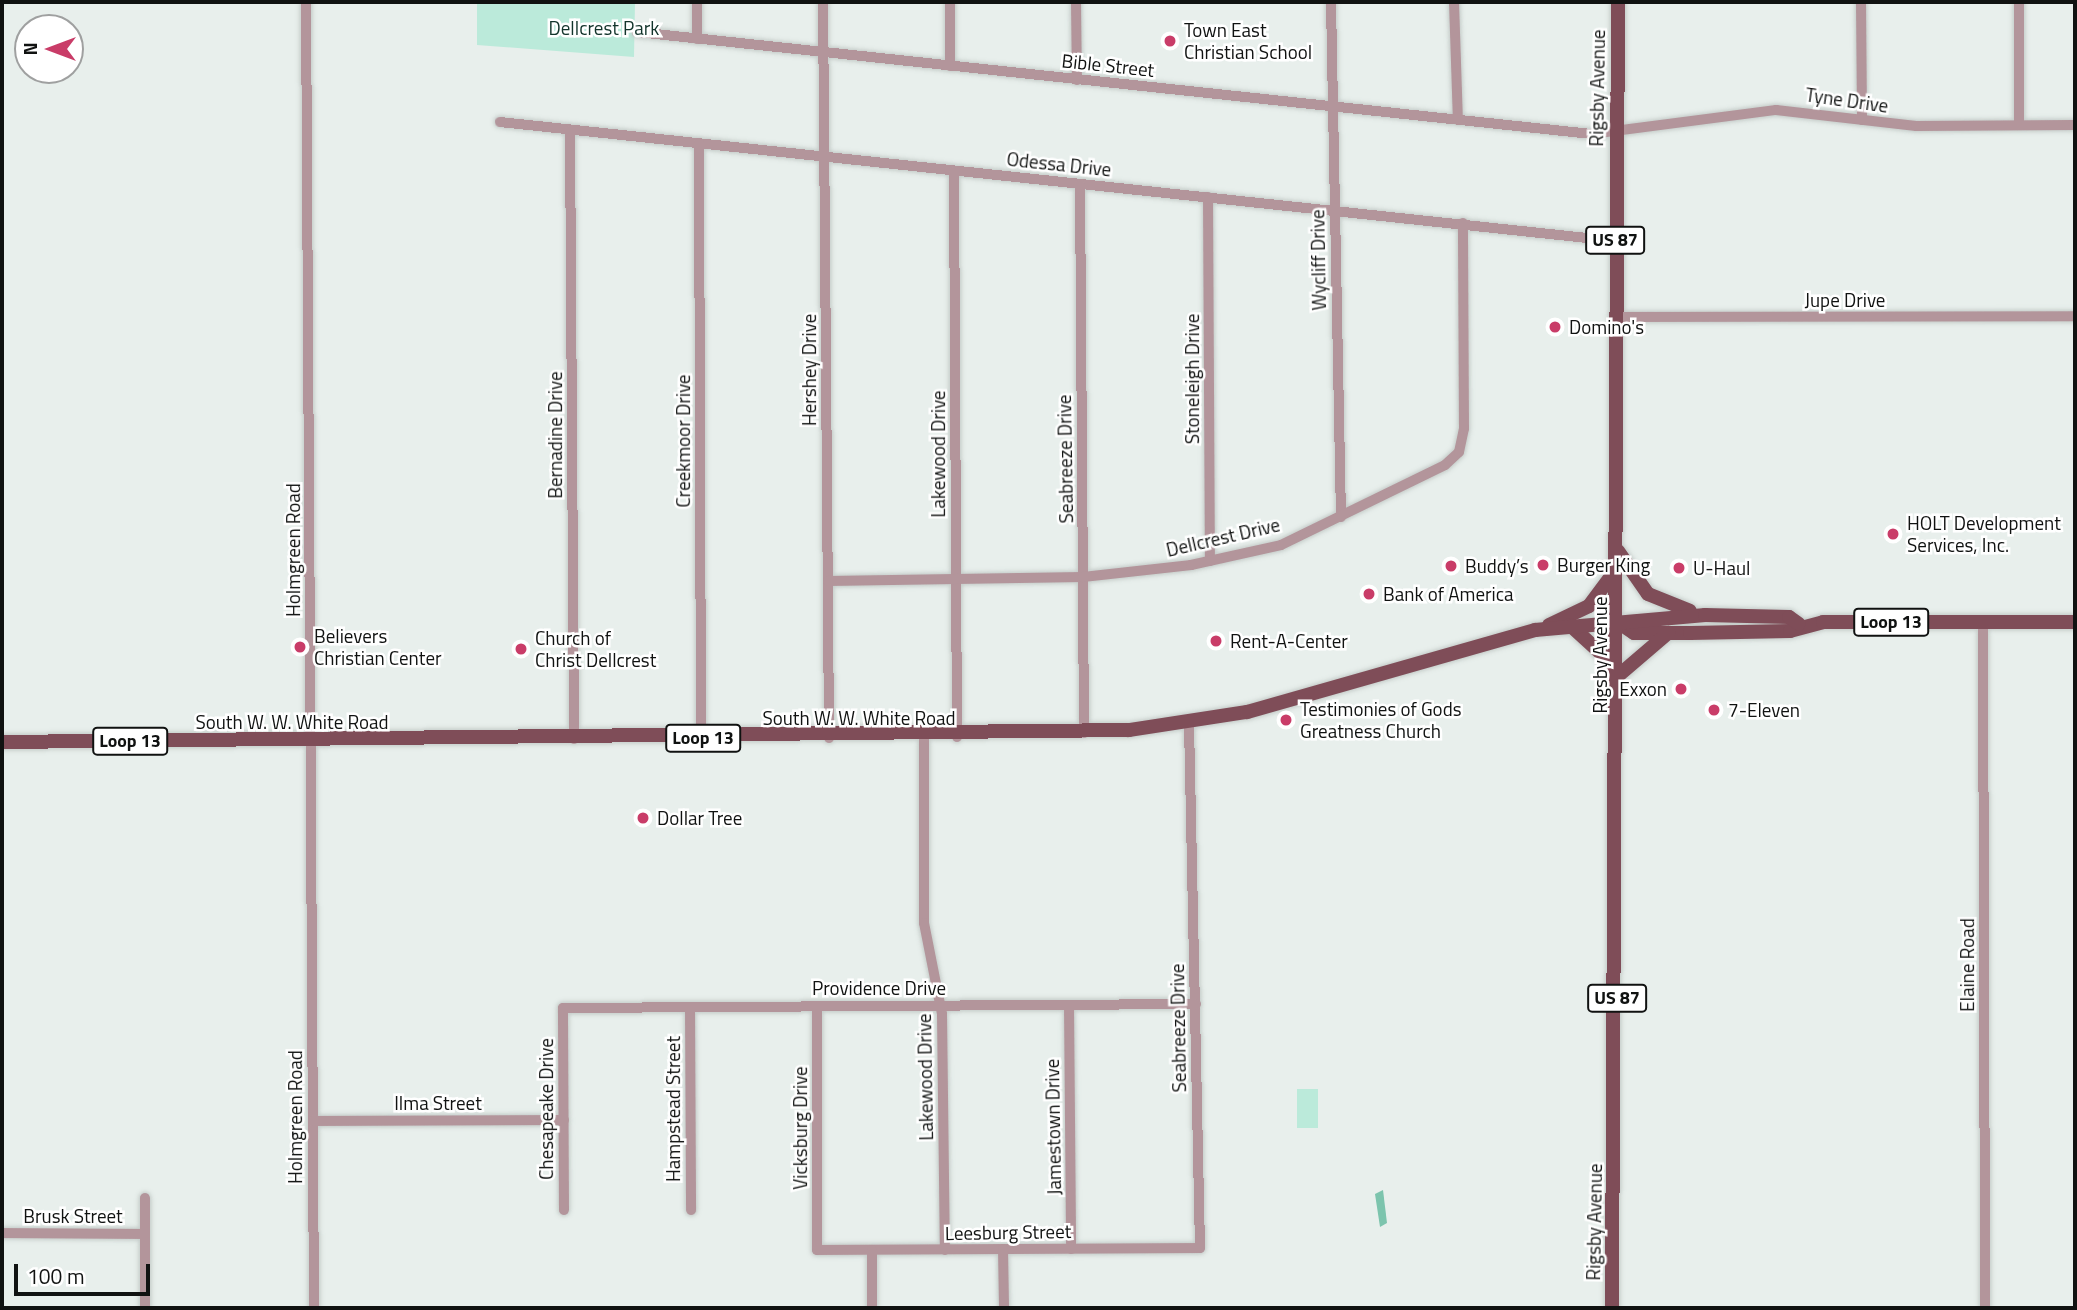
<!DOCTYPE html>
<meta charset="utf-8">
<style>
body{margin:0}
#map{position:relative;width:2077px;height:1310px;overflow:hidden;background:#e8efec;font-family:"Titillium Web",sans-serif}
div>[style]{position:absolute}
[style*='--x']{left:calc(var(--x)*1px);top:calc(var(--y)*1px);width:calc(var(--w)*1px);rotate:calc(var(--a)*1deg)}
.green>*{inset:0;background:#bbeada;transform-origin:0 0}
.water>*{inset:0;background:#7cc4ad}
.roads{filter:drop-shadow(0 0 2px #c5ccc9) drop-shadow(0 0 2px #c5ccc9)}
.minor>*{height:10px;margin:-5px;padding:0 5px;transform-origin:5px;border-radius:5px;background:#b3959b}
.major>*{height:14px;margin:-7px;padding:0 7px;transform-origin:7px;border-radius:7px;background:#7f4d58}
.dots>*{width:19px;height:19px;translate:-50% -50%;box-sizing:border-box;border:4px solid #fff;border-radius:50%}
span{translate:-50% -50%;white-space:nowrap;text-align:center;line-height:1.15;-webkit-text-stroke:5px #fff;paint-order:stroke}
.shield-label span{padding:2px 5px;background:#fff;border:2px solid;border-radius:5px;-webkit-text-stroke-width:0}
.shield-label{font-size:18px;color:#101211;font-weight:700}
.park-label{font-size:19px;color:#12342b}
.poi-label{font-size:19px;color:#101211}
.left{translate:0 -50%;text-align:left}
.right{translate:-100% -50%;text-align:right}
.street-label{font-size:19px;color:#101211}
.frame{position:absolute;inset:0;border:4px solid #101211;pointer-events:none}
.north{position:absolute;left:14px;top:14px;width:70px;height:70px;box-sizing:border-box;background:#fff;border:2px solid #9fa0a0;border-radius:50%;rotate:270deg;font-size:19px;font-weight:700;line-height:28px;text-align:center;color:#101211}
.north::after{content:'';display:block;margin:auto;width:24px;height:32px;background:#c93c68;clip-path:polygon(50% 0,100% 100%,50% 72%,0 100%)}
.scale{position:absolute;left:14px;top:1264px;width:136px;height:32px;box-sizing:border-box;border:4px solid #101211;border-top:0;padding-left:9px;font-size:21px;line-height:24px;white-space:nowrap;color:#101211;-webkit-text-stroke:5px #fff;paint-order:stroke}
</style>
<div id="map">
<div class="green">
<div style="clip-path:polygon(477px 2px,635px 2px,634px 57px,477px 45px)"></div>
<div style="left:1297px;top:1089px;width:21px;height:39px"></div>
</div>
<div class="water">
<div style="clip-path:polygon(1383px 1190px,1387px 1223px,1380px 1227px,1375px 1194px)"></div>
</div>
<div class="roads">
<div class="minor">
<div style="--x:306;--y:2;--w:1306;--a:89.65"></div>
<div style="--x:697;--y:2;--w:37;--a:90"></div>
<div style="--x:823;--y:2;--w:736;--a:89.53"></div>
<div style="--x:950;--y:2;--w:64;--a:90"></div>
<div style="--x:1076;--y:2;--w:78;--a:89.3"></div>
<div style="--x:1331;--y:2;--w:515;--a:88.89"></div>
<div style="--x:1454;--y:2;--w:118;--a:88.1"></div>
<div style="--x:1861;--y:2;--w:118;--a:89.5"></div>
<div style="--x:637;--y:32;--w:959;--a:6.1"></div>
<div style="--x:1591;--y:134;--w:187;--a:-7.4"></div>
<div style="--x:1776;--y:110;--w:141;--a:6.5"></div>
<div style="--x:1916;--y:126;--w:159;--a:-0.4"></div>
<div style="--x:500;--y:122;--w:1121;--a:6.09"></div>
<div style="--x:2019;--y:125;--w:123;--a:-90"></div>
<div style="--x:570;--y:130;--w:609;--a:89.62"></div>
<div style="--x:699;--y:143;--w:595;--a:89.81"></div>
<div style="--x:954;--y:171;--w:566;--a:89.7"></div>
<div style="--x:1080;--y:184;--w:549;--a:89.58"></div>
<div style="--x:1208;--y:197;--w:364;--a:89.7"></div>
<div style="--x:1616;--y:317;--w:459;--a:-0.1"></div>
<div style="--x:828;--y:581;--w:255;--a:-0.9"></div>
<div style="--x:1083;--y:577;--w:109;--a:-6.3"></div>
<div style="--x:1191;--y:565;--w:92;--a:-12.5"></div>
<div style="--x:1281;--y:545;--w:182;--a:-26"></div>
<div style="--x:1445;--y:465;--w:19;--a:-43"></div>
<div style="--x:1459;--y:452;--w:24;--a:-78"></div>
<div style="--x:1464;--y:429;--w:206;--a:-90.3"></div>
<div style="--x:1983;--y:622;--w:686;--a:89.83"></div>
<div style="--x:924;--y:737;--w:186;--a:90"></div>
<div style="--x:924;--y:923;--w:93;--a:78.8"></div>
<div style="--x:942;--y:1014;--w:236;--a:89.3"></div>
<div style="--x:1069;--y:1005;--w:244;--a:89.5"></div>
<div style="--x:817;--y:1006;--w:244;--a:90"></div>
<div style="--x:817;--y:1250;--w:383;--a:-0.3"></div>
<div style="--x:1200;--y:1248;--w:525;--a:-91.2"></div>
<div style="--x:690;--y:1007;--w:203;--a:89.7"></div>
<div style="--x:313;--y:1121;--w:251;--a:-0.2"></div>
<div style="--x:564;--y:1210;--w:202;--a:-90.3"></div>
<div style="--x:563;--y:1008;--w:633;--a:-0.36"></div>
<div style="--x:2;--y:1233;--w:142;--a:0.4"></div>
<div style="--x:1003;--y:1249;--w:59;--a:89"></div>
<div style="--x:872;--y:1250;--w:58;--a:90"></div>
<div style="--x:145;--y:1308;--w:110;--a:-90"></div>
</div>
<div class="major">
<div style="--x:1618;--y:551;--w:52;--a:55.1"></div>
<div style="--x:1648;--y:594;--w:45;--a:22"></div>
<div style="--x:1619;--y:623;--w:18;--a:34"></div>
<div style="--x:1634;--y:633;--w:56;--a:0"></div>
<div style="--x:1690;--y:633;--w:100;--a:-1.1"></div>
<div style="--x:1790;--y:631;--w:34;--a:-15"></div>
<div style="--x:1823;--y:622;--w:252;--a:0"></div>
<div style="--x:1549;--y:625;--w:44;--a:-25.4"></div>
<div style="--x:1589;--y:606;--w:49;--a:-53.4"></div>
<div style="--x:1570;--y:625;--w:46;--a:42.4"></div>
<div style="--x:1604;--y:656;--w:30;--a:64"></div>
<div style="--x:1619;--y:675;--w:65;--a:-40.6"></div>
<div style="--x:2;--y:742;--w:1127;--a:-0.61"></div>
<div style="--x:1129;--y:730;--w:119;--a:-8.7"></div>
<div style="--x:1247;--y:712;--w:299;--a:-15.9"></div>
<div style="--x:1535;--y:630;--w:171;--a:-5"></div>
<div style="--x:1705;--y:615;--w:84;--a:1.4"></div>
<div style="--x:1789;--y:617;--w:12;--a:35"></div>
<div style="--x:1612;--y:1308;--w:1306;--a:-89.74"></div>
</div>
</div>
<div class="dots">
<div style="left:1170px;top:41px;background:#c93c68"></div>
<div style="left:1555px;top:327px;background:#c93c68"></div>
<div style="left:1893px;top:534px;background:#c93c68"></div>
<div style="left:1543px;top:565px;background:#c93c68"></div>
<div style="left:1451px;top:566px;background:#c93c68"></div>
<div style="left:1679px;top:568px;background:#c93c68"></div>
<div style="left:1369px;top:594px;background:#c93c68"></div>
<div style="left:1216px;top:641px;background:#c93c68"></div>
<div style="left:300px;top:647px;background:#c93c68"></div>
<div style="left:521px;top:649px;background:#c93c68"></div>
<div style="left:1681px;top:689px;background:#c93c68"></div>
<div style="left:1714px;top:710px;background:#c93c68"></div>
<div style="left:1286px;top:720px;background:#c93c68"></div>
<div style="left:643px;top:818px;background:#c93c68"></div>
</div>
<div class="shield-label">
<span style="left:1615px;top:240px">US 87</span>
<span style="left:1891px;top:622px">Loop 13</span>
<span style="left:703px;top:738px">Loop 13</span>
<span style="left:130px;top:741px">Loop 13</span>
<span style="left:1617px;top:998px">US 87</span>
</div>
<div class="park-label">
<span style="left:604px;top:28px">Dellcrest Park</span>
</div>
<div class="poi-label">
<span class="left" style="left:1184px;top:41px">Town East<br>Christian School</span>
<span class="left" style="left:1569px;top:327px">Domino's</span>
<span class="left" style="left:1907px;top:534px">HOLT Development<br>Services, Inc.</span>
<span class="left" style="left:1557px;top:565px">Burger King</span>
<span class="left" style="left:1465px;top:566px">Buddy’s</span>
<span class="left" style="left:1693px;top:568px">U-Haul</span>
<span class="left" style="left:1383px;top:594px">Bank of America</span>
<span class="left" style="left:314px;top:647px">Believers<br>Christian Center</span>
<span class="left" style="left:535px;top:649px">Church of<br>Christ Dellcrest</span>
<span class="left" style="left:1230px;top:641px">Rent-A-Center</span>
<span class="right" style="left:1667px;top:689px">Exxon</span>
<span class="left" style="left:1300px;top:720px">Testimonies of Gods<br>Greatness Church</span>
<span class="left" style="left:1728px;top:710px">7-Eleven</span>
<span class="left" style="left:657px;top:818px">Dollar Tree</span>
</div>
<div class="street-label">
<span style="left:1108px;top:65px;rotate:6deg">Bible Street</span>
<span style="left:1597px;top:88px;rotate:-89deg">Rigsby Avenue</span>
<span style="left:1847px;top:100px;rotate:8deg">Tyne Drive</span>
<span style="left:1059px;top:164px;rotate:6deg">Odessa Drive</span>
<span style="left:1318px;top:260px;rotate:-91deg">Wycliff Drive</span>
<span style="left:1845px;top:300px">Jupe Drive</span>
<span style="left:809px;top:370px;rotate:-90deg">Hershey Drive</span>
<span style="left:1192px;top:379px;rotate:-90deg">Stoneleigh Drive</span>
<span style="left:555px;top:435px;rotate:-90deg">Bernadine Drive</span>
<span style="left:683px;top:441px;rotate:-90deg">Creekmoor Drive</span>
<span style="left:938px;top:454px;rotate:-90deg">Lakewood Drive</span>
<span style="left:1065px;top:459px;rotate:-91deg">Seabreeze Drive</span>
<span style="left:1223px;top:537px;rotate:-13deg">Dellcrest Drive</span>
<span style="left:293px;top:550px;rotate:-90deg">Holmgreen Road</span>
<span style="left:1600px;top:655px;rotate:-90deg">Rigsby Avenue</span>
<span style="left:859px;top:718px">South W. W. White Road</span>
<span style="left:292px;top:722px">South W. W. White Road</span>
<span style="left:1967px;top:965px;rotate:-90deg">Elaine Road</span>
<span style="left:879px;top:988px">Providence Drive</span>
<span style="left:1178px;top:1028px;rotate:-91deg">Seabreeze Drive</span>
<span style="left:925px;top:1077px;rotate:-91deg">Lakewood Drive</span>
<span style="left:438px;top:1103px">Ilma Street</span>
<span style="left:546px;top:1109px;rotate:-90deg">Chesapeake Drive</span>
<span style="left:673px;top:1109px;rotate:-90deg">Hampstead Street</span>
<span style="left:295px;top:1117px;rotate:-90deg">Holmgreen Road</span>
<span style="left:1053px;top:1127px;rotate:-91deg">Jamestown Drive</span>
<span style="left:800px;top:1128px;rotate:-90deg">Vicksburg Drive</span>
<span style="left:73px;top:1216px">Brusk Street</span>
<span style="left:1594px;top:1222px;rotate:-89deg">Rigsby Avenue</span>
<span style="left:1008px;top:1232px;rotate:-1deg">Leesburg Street</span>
</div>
<div class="frame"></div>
<div class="north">N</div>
<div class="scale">100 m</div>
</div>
